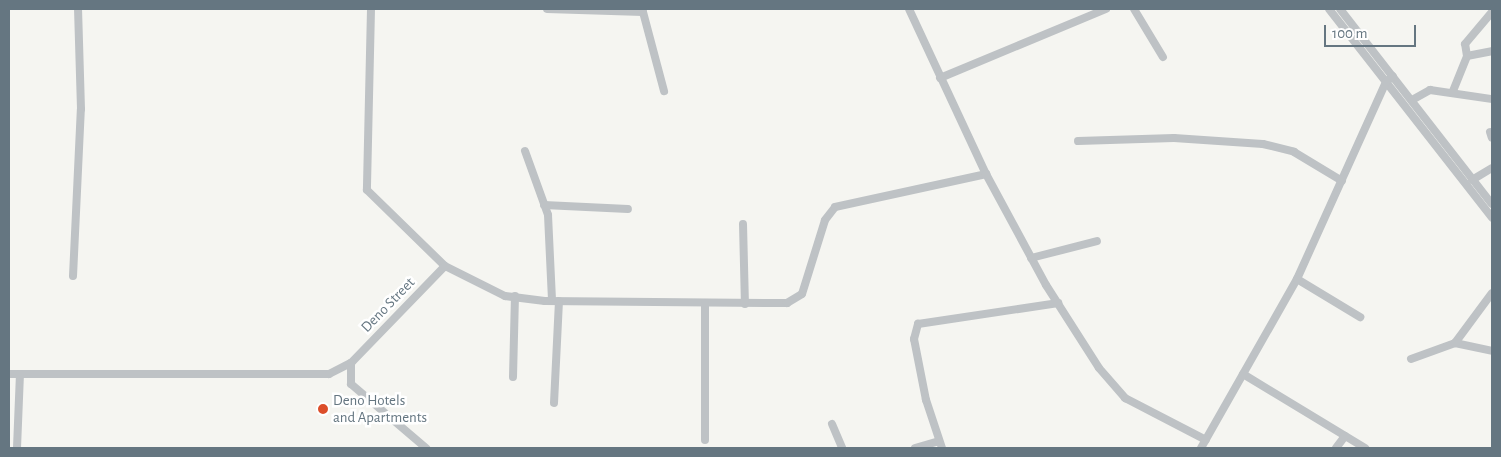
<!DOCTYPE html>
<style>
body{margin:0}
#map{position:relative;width:1501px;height:457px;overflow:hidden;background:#f5f5f1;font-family:"Alegreya Sans",sans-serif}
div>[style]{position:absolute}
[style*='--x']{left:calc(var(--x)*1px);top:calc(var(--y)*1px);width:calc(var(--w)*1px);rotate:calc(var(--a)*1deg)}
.minor>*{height:8px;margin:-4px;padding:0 4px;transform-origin:4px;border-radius:4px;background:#bec2c5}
.dots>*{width:14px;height:14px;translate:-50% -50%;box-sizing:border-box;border:2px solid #fff;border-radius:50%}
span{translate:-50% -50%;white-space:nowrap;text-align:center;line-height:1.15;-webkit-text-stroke:5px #fff;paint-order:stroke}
.street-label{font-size:15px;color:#657681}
.poi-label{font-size:15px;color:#657681}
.left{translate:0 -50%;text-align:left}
.frame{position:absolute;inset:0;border:10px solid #657681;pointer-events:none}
.scale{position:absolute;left:1324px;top:25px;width:92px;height:22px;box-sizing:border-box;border:2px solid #657681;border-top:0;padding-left:6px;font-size:15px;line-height:18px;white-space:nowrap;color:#657681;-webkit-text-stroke:4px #fff;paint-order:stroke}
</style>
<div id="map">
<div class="minor">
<div style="--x:371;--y:9;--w:181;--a:91.3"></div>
<div style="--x:367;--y:190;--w:109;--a:44.3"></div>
<div style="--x:445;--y:266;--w:67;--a:26.6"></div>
<div style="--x:505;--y:296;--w:40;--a:7.1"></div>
<div style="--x:545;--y:301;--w:242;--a:0.5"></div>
<div style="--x:787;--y:303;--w:17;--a:-31"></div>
<div style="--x:802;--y:294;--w:77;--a:-72.7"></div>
<div style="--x:825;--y:220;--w:16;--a:-52"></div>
<div style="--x:835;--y:207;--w:155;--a:-12.3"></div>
<div style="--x:547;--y:9;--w:96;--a:1.8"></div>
<div style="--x:643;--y:12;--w:82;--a:75.1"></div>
<div style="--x:909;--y:9;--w:182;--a:65"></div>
<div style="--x:986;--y:174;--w:126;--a:61.6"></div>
<div style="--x:1046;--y:285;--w:98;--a:57.4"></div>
<div style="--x:1099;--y:368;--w:40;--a:49"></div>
<div style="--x:1125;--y:398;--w:91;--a:27.4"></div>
<div style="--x:1134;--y:9;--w:56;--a:58.9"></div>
<div style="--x:1329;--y:9;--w:265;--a:52"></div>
<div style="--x:1340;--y:9;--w:247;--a:52.1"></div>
<div style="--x:1467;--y:56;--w:25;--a:-11"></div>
<div style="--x:940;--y:78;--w:180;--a:-22.6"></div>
<div style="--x:1453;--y:91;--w:38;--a:-68"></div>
<div style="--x:1467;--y:56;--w:12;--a:-99"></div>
<div style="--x:1465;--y:44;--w:42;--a:-49.8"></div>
<div style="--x:1412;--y:100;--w:21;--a:-29"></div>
<div style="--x:1430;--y:90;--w:63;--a:8.3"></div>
<div style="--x:1490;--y:132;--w:6;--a:72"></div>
<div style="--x:1078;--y:141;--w:96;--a:-1.8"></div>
<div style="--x:1174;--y:138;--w:89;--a:3.9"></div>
<div style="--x:1263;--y:144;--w:32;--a:14"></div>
<div style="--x:1294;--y:152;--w:56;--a:31.1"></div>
<div style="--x:525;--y:151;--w:68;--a:70.2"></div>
<div style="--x:548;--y:215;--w:86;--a:87.3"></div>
<div style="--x:1472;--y:180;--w:23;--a:-31"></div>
<div style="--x:544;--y:205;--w:84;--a:2.7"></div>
<div style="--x:743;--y:224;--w:80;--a:88.6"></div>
<div style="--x:1031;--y:258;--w:68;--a:-14.4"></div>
<div style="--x:73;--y:276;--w:167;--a:-87.3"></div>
<div style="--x:81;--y:109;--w:100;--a:-91.7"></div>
<div style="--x:1297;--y:279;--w:74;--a:31.1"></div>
<div style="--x:705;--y:303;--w:137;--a:90"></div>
<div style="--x:1455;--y:343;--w:38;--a:12"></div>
<div style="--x:1411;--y:359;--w:47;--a:-20"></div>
<div style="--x:1455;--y:343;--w:62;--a:-53.5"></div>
<div style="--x:351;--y:363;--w:21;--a:90"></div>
<div style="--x:351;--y:384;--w:99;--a:40.5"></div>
<div style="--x:9;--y:374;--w:320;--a:0"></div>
<div style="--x:329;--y:374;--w:25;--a:-27"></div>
<div style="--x:351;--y:363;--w:135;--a:-45.9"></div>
<div style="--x:1243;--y:374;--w:143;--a:31.2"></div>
<div style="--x:513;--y:377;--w:81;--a:-88.6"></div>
<div style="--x:554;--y:403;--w:102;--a:-87.2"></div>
<div style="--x:832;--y:424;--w:26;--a:67"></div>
<div style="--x:17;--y:448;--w:74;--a:-87.7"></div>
<div style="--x:915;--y:448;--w:25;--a:-16"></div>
<div style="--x:942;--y:448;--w:51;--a:-108.4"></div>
<div style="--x:926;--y:400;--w:62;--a:-101.1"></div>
<div style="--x:914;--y:339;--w:16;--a:-75"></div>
<div style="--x:918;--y:324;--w:142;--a:-8.5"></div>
<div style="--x:1201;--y:448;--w:194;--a:-60.4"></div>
<div style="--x:1297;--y:279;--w:216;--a:-65.7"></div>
<div style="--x:1386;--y:82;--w:9;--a:-41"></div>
<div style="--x:1336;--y:448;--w:15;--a:-53"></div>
</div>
<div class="dots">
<div style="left:323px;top:409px;background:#dc4e2a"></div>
</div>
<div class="street-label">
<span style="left:388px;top:305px;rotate:-46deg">Deno Street</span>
</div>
<div class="poi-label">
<span class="left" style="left:333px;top:409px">Deno Hotels<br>and Apartments</span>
</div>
<div class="frame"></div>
<div class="scale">100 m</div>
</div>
